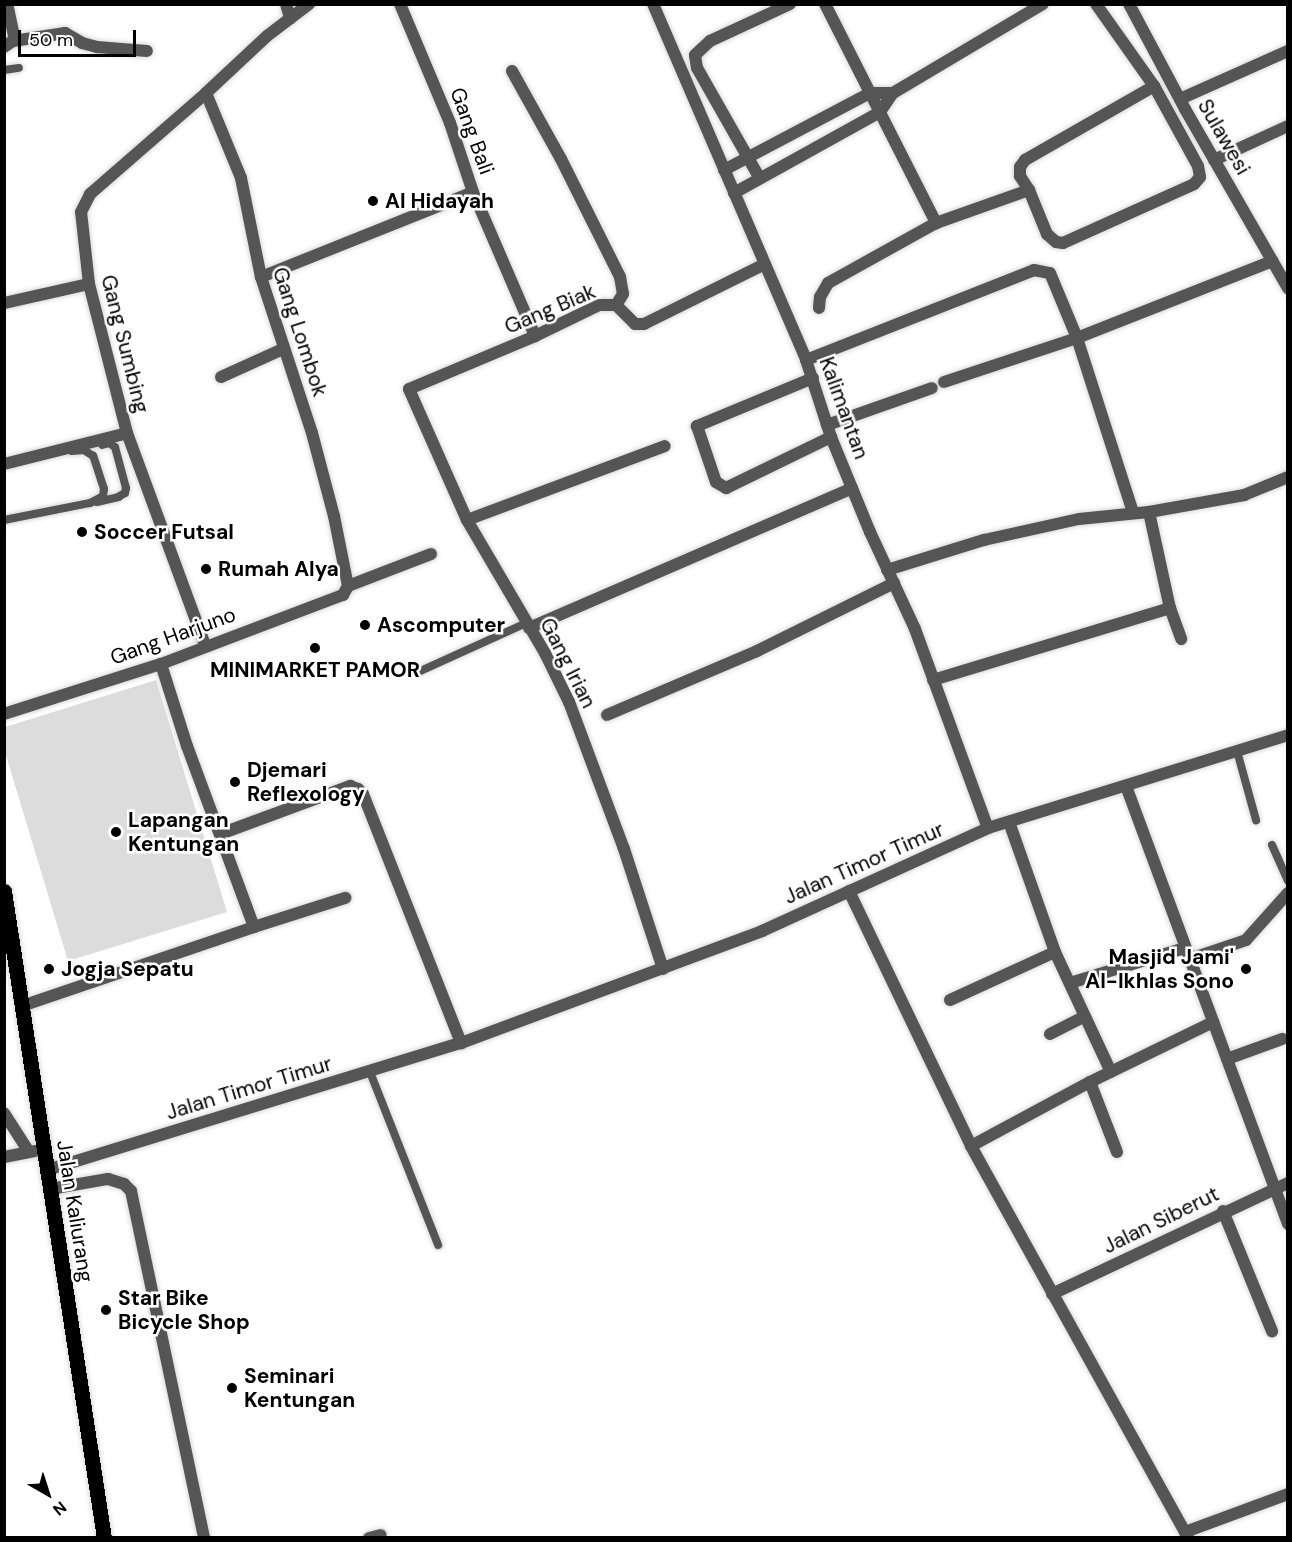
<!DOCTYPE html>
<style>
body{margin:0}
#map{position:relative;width:1292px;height:1542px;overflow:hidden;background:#fff;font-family:"DM Sans",sans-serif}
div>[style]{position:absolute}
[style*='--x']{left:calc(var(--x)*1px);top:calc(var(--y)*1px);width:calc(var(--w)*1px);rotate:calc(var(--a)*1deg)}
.green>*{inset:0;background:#dcdcdc}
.roads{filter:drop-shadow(0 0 2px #dbdbdb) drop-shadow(0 0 2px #dbdbdb)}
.service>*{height:8px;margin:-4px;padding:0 4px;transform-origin:4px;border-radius:4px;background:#555}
.minor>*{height:12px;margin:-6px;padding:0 6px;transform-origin:6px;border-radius:6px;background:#555}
.tertiary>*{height:12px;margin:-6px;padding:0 6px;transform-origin:6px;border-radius:6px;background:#555}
.primary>*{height:15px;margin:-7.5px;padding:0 7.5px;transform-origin:7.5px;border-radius:7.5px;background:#000}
.dots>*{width:16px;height:16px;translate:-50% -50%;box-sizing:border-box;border:3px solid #fff;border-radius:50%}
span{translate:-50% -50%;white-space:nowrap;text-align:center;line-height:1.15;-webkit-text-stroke:5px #fff;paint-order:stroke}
.street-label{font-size:21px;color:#000}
.poi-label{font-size:21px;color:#000;font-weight:700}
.left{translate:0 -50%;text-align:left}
.right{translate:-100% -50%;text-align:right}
.frame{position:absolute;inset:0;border:6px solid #000;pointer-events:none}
.north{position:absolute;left:18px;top:1464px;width:60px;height:60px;-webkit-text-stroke:4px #fff;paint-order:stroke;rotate:141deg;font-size:16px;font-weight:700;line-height:24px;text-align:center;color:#000}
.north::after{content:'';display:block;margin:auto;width:21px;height:27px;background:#000;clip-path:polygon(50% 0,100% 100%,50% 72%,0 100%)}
.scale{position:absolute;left:18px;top:30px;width:118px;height:27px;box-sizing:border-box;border:3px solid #000;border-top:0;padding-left:8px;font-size:18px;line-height:21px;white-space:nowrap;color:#000;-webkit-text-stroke:4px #fff;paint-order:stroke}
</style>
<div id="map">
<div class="green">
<div style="clip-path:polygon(156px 680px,227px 912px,68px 961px,5px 752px,5px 727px)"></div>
</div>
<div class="roads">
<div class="service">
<div style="--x:4;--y:70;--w:15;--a:-8"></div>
<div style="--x:97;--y:502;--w:22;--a:-13"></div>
<div style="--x:118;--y:497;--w:8;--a:-30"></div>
<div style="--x:125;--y:493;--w:5;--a:-79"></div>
<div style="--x:126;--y:488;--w:42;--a:-105"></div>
<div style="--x:115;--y:447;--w:7;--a:-146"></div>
<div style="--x:109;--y:443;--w:7;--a:164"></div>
<div style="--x:4;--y:520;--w:88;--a:-11.2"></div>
<div style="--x:90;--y:503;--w:15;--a:-28"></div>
<div style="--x:103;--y:496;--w:7;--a:-82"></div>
<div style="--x:104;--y:489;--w:35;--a:-108"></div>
<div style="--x:93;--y:456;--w:11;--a:-146"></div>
<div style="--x:84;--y:450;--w:12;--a:175"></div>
<div style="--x:416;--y:673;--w:121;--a:-24.4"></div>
<div style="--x:1237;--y:751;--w:72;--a:74.6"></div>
<div style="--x:1272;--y:845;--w:39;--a:66"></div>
<div style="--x:370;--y:1072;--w:186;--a:68.5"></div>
</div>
<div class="minor">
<div style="--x:286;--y:4;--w:15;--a:74"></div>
<div style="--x:400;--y:4;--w:129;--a:67.2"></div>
<div style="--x:450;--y:123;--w:73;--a:71.6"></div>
<div style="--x:473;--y:192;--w:157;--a:66.7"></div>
<div style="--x:653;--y:4;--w:387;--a:66.7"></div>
<div style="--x:806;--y:360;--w:81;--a:72"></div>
<div style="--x:831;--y:437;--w:103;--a:67.7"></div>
<div style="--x:870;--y:532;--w:107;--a:65.1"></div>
<div style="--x:915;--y:629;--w:212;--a:69.9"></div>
<div style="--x:825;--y:4;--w:246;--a:63.1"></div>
<div style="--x:936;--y:223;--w:99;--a:-19.5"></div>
<div style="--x:1029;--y:190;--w:17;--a:-123"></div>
<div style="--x:1020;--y:176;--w:9;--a:-90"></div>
<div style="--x:1020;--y:167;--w:9;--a:-54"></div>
<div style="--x:1025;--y:160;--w:149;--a:-29.8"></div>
<div style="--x:1154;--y:86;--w:100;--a:-125.3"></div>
<div style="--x:1129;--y:4;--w:119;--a:61.9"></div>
<div style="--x:1185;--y:109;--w:207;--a:60.1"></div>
<div style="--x:13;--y:41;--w:53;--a:-8.7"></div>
<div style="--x:65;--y:33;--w:20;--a:30"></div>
<div style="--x:82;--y:43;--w:16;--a:15"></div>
<div style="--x:97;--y:47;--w:50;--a:4.6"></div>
<div style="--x:4;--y:47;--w:11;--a:-34"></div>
<div style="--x:13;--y:41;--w:5;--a:-79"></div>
<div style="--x:14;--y:36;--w:33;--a:-102"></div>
<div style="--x:512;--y:71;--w:101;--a:60.9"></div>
<div style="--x:561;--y:159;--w:132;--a:63.4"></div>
<div style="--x:620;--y:277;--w:17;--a:80"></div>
<div style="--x:623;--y:294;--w:13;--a:122"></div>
<div style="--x:206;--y:93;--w:92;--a:67.6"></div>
<div style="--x:241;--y:178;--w:101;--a:78.6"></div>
<div style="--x:261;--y:277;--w:164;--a:71.9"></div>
<div style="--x:312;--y:433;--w:86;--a:75.2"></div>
<div style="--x:334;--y:516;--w:71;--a:78.7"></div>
<div style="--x:1180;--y:99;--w:118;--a:-24"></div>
<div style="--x:1214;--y:160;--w:81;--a:-24.7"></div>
<div style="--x:724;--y:170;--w:165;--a:-27.8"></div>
<div style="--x:870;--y:93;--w:23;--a:0"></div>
<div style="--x:759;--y:177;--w:125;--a:-119.6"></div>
<div style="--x:697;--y:68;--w:13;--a:-99"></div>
<div style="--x:695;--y:55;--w:21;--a:-43"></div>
<div style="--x:710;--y:41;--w:88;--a:-24.8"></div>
<div style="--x:1029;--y:190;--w:48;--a:67.8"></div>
<div style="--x:1047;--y:234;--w:12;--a:42"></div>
<div style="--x:1056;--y:242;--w:7;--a:8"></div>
<div style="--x:1063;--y:243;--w:144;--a:-24.2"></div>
<div style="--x:1194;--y:184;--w:9;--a:-49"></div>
<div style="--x:1200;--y:177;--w:11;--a:-100"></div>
<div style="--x:1198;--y:166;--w:91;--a:-118.8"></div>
<div style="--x:734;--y:193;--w:167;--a:-29"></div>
<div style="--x:880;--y:112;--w:23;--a:-56"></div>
<div style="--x:893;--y:93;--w:174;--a:-30.7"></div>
<div style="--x:261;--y:277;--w:228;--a:-21.8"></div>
<div style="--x:4;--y:303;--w:87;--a:-12.6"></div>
<div style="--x:819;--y:308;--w:11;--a:-85"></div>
<div style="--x:820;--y:297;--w:16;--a:-60"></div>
<div style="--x:828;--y:283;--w:124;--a:-29.1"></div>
<div style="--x:806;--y:360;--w:245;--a:-21.5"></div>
<div style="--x:1034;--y:270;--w:16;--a:11"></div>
<div style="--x:1050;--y:273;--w:70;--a:67.4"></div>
<div style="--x:1077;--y:338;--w:210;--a:-21.5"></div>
<div style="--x:221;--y:377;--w:68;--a:-24.3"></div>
<div style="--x:813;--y:378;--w:126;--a:157.5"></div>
<div style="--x:697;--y:426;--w:59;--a:71.3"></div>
<div style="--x:716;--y:482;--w:12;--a:31"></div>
<div style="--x:726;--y:488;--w:117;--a:-25.9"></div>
<div style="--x:944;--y:382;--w:140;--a:-18.3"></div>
<div style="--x:1077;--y:338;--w:183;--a:72.2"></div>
<div style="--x:827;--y:425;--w:111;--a:-19.4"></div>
<div style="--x:4;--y:464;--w:127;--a:-14.1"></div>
<div style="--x:1149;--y:512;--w:98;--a:77.7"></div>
<div style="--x:467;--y:520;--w:211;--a:-20.5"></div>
<div style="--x:887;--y:570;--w:102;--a:-17.2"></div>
<div style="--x:984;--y:540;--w:97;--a:-12.5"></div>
<div style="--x:1079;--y:519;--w:70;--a:-5.7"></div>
<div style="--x:1149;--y:512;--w:97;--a:-10.1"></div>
<div style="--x:1244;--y:495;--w:48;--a:-22.2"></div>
<div style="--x:348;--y:586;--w:89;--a:-21.1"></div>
<div style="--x:529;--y:628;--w:352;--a:-23.4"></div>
<div style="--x:205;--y:645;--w:226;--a:-110.2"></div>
<div style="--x:127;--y:433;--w:154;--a:-104.3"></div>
<div style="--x:89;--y:284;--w:72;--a:-96.3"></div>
<div style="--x:81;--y:212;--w:20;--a:-63"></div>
<div style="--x:90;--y:194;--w:154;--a:-41"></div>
<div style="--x:206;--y:93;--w:83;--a:-43.1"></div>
<div style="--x:267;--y:36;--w:53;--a:-37.3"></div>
<div style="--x:933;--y:680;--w:248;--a:-16.9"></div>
<div style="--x:1170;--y:608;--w:33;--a:70"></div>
<div style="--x:4;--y:714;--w:165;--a:-17.7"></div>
<div style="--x:161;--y:664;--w:195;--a:-20.8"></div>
<div style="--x:343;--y:595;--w:10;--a:-61"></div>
<div style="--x:607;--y:715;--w:163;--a:-23.1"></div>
<div style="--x:757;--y:651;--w:153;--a:-26.4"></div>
<div style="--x:1126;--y:786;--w:467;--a:69.7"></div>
<div style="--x:1009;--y:822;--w:138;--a:70.5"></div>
<div style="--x:1055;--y:952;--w:132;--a:65"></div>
<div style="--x:220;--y:834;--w:139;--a:-20.3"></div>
<div style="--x:350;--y:786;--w:9;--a:21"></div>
<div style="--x:358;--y:789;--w:7;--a:45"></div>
<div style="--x:363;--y:794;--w:268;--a:68.5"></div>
<div style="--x:849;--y:891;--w:283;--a:64.4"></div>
<div style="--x:971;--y:1146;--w:448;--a:61"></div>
<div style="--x:254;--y:927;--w:96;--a:-17.7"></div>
<div style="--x:1190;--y:959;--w:59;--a:-18.7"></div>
<div style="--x:1246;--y:940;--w:63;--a:-48.2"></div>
<div style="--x:663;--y:969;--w:126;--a:-108"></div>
<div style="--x:624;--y:849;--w:157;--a:-110.5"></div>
<div style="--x:569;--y:702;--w:55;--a:-116.1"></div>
<div style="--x:545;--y:653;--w:154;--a:-120.4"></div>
<div style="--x:467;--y:520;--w:143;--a:-113.9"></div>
<div style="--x:409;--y:389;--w:137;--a:-22.8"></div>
<div style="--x:535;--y:336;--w:71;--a:-25.8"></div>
<div style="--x:599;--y:305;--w:17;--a:0"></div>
<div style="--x:616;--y:305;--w:27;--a:45"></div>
<div style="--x:635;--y:324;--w:9;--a:0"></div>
<div style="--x:644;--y:324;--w:133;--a:-26.4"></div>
<div style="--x:1070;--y:983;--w:120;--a:-16.9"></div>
<div style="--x:950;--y:1000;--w:115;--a:-24.6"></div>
<div style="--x:22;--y:1006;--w:245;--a:-18.8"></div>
<div style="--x:254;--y:927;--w:193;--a:-110.3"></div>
<div style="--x:187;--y:746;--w:86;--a:-107.6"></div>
<div style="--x:1050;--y:1034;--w:38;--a:-27"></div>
<div style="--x:1227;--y:1059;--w:59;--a:-20"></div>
<div style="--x:1090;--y:1082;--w:75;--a:68.9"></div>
<div style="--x:4;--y:1113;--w:46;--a:57.3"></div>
<div style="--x:971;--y:1146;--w:135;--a:-28.3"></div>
<div style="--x:1090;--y:1082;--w:137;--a:-26"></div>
<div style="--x:4;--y:1157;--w:31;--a:-11"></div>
<div style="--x:50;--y:1189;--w:59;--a:-9.8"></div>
<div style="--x:108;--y:1179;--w:17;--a:17"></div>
<div style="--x:124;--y:1184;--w:10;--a:45"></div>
<div style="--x:131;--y:1191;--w:355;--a:78.1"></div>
<div style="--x:1223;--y:1211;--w:130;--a:67.8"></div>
<div style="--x:1052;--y:1294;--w:261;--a:-25.2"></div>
<div style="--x:1185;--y:1532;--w:110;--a:-20.3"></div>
<div style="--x:369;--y:1538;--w:12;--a:-14"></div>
</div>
<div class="tertiary">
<div style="--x:47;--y:1170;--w:433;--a:-17.1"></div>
<div style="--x:461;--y:1043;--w:321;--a:-20.4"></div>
<div style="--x:762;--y:931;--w:248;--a:-24.5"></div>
<div style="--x:988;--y:828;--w:314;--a:-17.2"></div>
</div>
<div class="primary">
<div style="--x:4;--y:891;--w:655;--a:81.21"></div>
</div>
</div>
<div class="dots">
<div style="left:373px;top:201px;background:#000"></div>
<div style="left:82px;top:532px;background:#000"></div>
<div style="left:206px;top:569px;background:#000"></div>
<div style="left:365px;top:625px;background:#000"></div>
<div style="left:315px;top:648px;background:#000"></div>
<div style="left:235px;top:782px;background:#000"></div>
<div style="left:116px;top:832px;background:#000"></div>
<div style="left:49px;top:969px;background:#000"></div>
<div style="left:1246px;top:969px;background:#000"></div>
<div style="left:106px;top:1310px;background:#000"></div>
<div style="left:232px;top:1388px;background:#000"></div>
</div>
<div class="street-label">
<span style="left:472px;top:131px;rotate:70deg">Gang Bali</span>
<span style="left:1224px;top:137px;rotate:60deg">Sulawesi</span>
<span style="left:550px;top:309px;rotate:-23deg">Gang Biak</span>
<span style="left:300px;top:332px;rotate:72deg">Gang Lombok</span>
<span style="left:125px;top:344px;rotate:76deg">Gang Sumbing</span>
<span style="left:844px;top:408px;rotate:70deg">Kalimantan</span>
<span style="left:173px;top:636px;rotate:-20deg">Gang Harjuno</span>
<span style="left:568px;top:663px;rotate:63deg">Gang Irian</span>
<span style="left:864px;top:863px;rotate:-24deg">Jalan Timor Timur</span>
<span style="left:249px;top:1088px;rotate:-17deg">Jalan Timor Timur</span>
<span style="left:75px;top:1211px;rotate:81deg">Jalan Kaliurang</span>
<span style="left:1161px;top:1220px;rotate:-26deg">Jalan Siberut</span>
</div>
<div class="poi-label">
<span class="left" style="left:385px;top:201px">Al Hidayah</span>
<span class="left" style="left:94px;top:532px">Soccer Futsal</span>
<span class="left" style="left:218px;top:569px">Rumah Alya</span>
<span class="left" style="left:377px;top:625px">Ascomputer</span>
<span style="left:315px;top:670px">MINIMARKET PAMOR</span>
<span class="left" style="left:247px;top:782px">Djemari<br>Reflexology</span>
<span class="left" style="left:128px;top:832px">Lapangan<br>Kentungan</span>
<span class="right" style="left:1234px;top:969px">Masjid Jami'<br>Al-Ikhlas Sono</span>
<span class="left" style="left:61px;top:969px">Jogja Sepatu</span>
<span class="left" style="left:118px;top:1310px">Star Bike<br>Bicycle Shop</span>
<span class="left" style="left:244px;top:1388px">Seminari<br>Kentungan</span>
</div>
<div class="frame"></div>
<div class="north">N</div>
<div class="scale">50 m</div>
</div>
